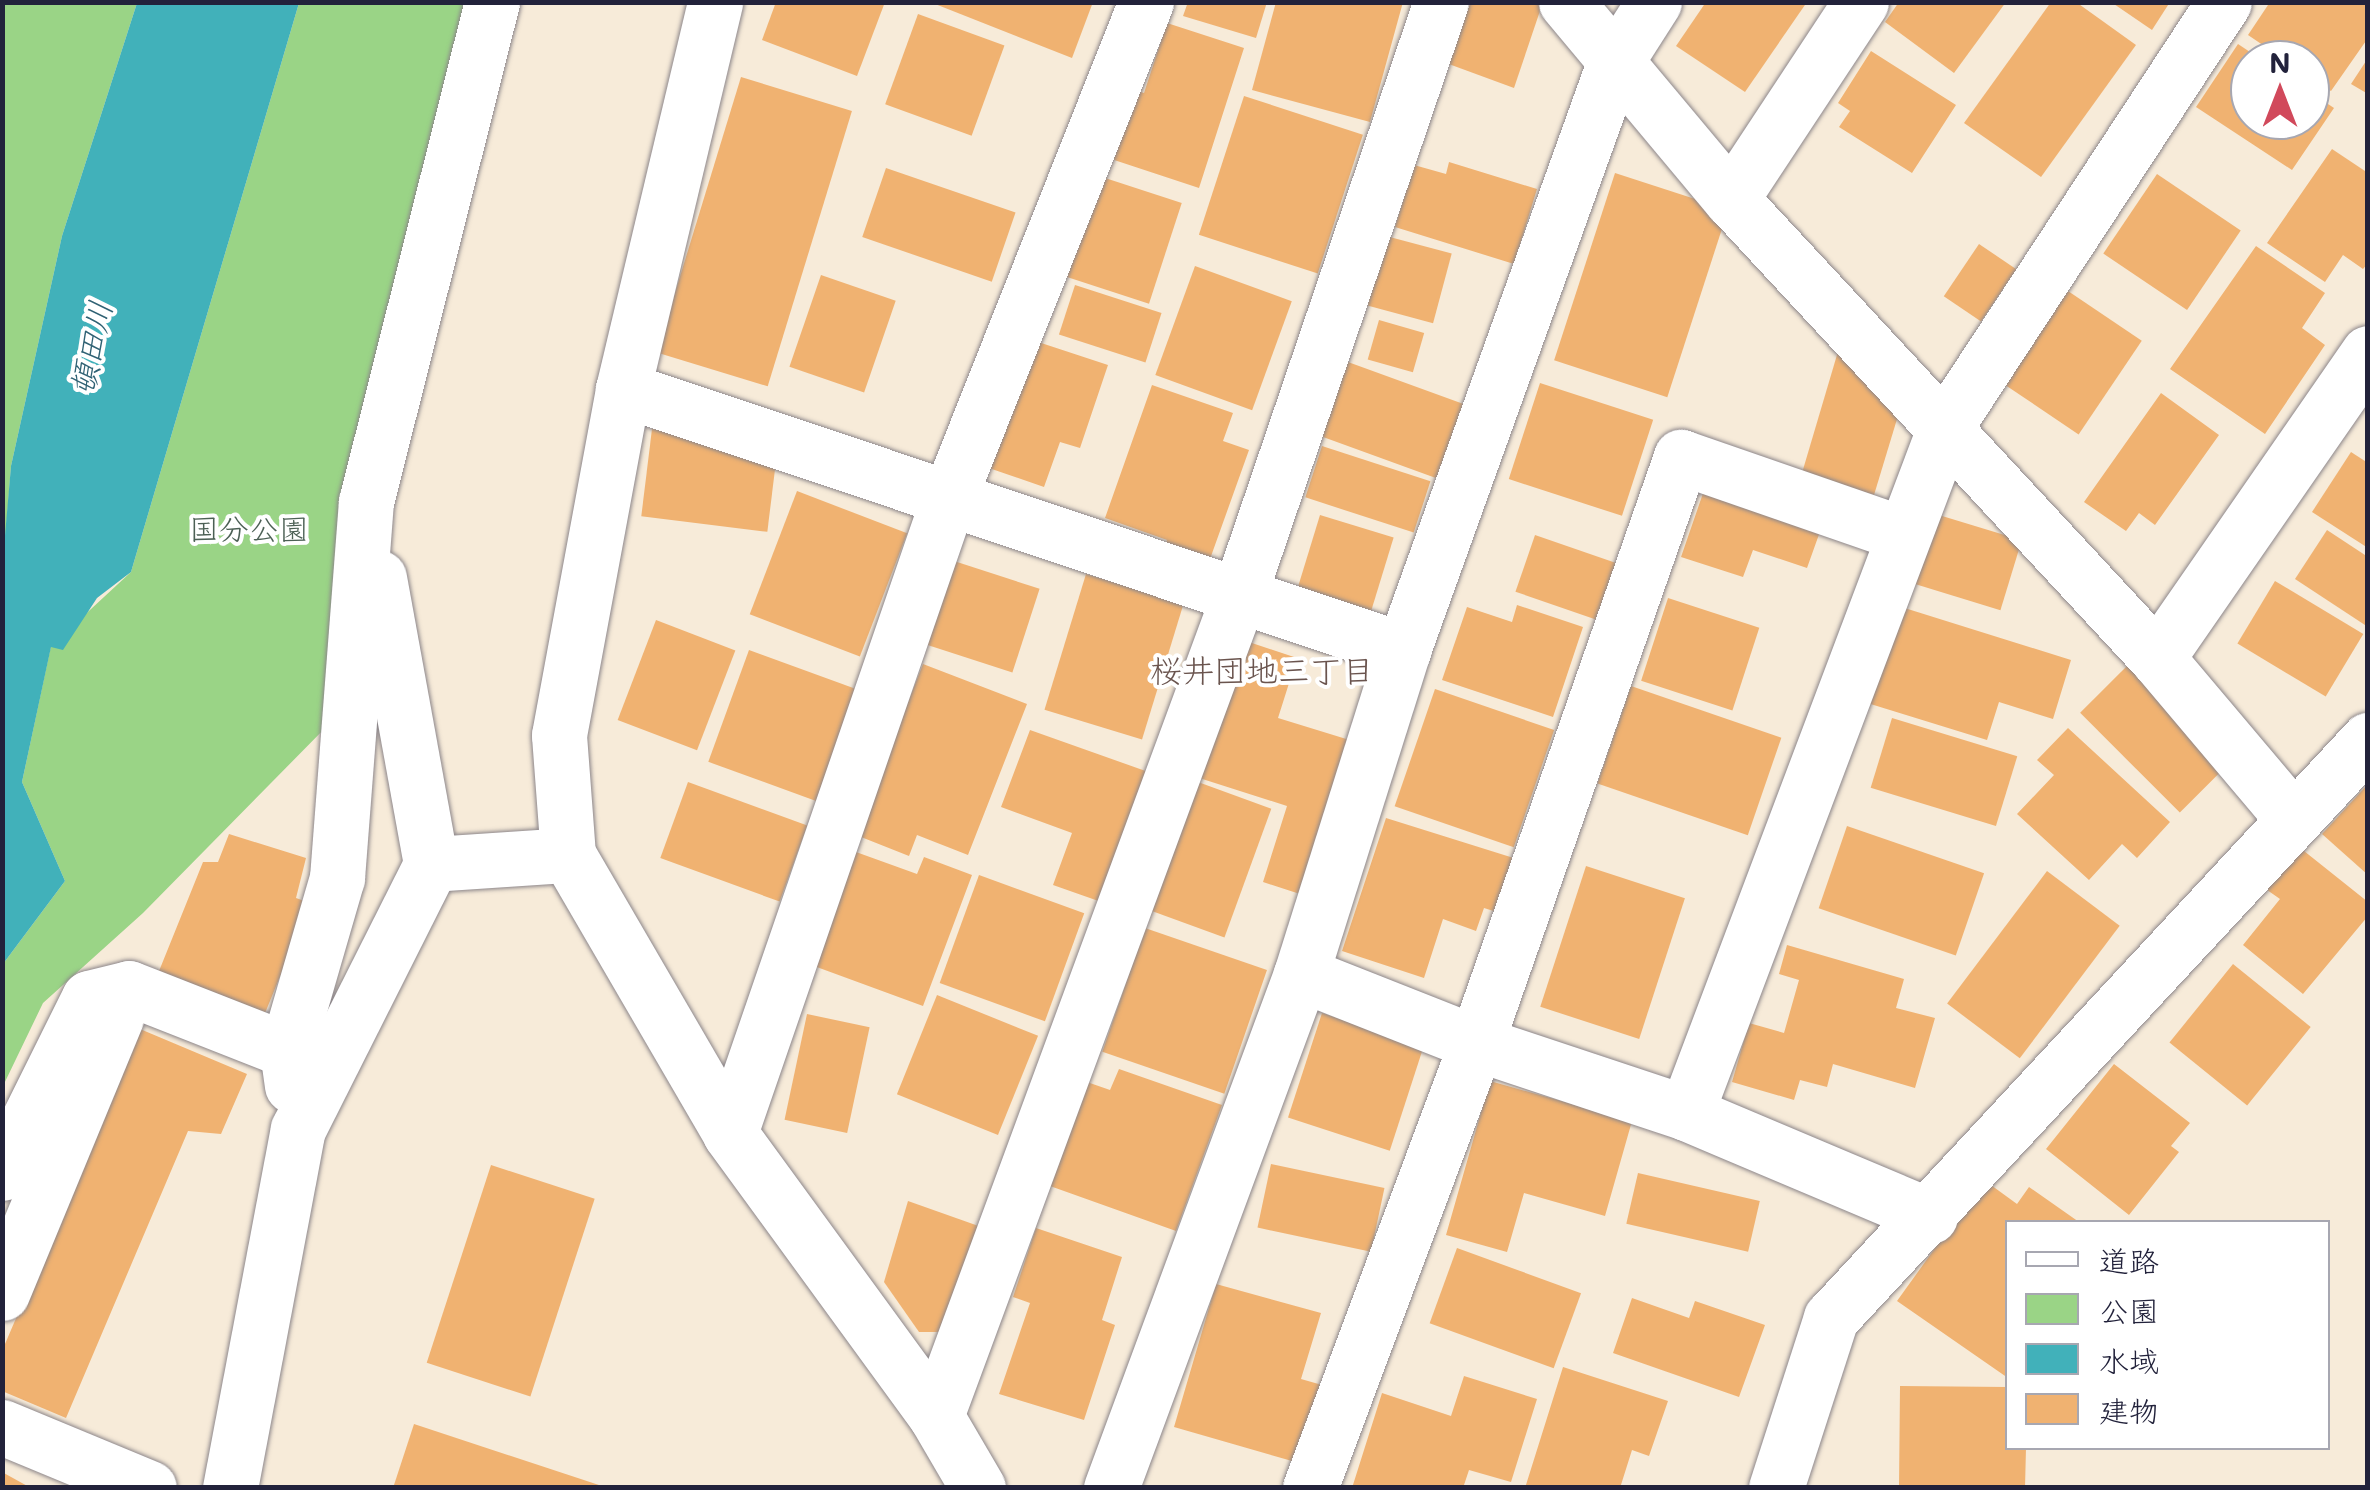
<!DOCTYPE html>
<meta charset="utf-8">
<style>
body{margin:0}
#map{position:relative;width:2370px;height:1490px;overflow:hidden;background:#f7ebd9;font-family:Mali,"Klee One",sans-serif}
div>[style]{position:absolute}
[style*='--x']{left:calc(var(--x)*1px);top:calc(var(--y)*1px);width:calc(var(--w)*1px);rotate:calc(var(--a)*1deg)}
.green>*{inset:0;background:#9ad486}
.water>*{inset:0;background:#41b1ba}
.building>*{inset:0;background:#f0b271;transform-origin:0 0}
.roads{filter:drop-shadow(0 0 2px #8c868a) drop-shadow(0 0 2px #8c868a)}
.street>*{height:55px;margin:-27.5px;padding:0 27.5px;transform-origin:27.5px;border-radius:27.5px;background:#fff}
span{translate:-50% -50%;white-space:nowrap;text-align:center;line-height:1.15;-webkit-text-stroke:8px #fff;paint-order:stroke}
.park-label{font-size:30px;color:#4c6055}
.water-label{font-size:32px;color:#306274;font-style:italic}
.neighbourhood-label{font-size:32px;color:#6a544e}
.frame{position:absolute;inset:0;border:5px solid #22223b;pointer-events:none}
.legend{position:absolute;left:2005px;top:1220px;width:325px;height:230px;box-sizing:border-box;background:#fff;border:2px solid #a7a7b1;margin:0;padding:12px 18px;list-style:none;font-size:30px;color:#22223b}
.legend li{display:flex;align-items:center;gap:20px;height:50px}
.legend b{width:50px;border:2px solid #a7a7b1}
.north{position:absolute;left:2230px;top:40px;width:100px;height:100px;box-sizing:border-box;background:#fff;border:2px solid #a7a7b1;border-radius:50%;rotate:0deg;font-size:28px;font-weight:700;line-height:40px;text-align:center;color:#22223b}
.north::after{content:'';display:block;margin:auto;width:35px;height:45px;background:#d1495b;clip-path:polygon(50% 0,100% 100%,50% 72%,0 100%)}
</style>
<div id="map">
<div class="green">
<div style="clip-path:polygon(3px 3px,137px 3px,62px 236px,11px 466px,3px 570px)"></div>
<div style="clip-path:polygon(299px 3px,478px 3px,335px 718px,143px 913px,43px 1003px,3px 1086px,3px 964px,65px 881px,22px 782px,51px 646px,131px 572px)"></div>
</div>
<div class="water">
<div style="clip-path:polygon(137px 3px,299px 3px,131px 572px,97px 598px,63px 650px,51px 647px,22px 782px,65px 881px,3px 964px,2px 570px,11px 466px,62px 236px)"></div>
</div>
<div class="building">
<div style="clip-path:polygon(776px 2px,885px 2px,857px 76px,762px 40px)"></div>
<div style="clip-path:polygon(930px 2px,1093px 2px,1072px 58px)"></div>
<div style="clip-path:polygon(1188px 2px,1267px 2px,1256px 38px,1183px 16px)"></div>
<div style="clip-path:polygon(1276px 2px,1403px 2px,1370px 122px,1252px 90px)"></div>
<div style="clip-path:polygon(1467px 2px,1543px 2px,1514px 88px,1446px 63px)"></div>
<div style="clip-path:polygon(1706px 2px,1807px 2px,1745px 92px,1676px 46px)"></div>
<div style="clip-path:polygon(1899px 2px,2006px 2px,1954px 73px,1885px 22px)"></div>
<div style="clip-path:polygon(2051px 2px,2076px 2px,2136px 45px,2041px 177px,1964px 123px)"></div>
<div style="clip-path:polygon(2111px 2px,2170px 2px,2152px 30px)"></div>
<div style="clip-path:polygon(2270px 2px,2368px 2px,2368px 38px,2331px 91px,2310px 77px,2310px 60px,2285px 60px,2248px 35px)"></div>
<div style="left:918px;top:14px;width:92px;height:96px;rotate:20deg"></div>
<div style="clip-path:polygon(1167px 23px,1244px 48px,1199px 188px,1096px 154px,1118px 85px,1144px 93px)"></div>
<div style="clip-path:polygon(2238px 44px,2262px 60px,2250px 60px,2250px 120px,2310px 120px,2310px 92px,2334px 108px,2292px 170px,2196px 107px)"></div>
<div style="clip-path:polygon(1871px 51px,1956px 105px,1912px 173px,1839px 127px,1850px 111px,1838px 103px)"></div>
<div style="clip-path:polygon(2368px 58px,2368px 94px,2351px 84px)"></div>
<div style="left:741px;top:77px;width:116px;height:288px;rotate:17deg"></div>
<div style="left:1244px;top:96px;width:125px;height:146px;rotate:18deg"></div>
<div style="clip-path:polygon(2332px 149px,2368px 173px,2368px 263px,2363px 269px,2343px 255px,2325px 282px,2267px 243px)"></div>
<div style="clip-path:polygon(1449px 162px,1537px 189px,1514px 264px,1395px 227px,1414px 165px,1446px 174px)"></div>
<div style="left:886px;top:168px;width:137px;height:73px;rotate:19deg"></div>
<div style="left:1615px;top:173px;width:119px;height:197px;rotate:18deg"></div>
<div style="left:2157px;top:174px;width:101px;height:96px;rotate:34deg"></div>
<div style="left:1099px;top:176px;width:87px;height:106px;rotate:18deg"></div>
<div style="left:1386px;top:236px;width:68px;height:72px;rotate:15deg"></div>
<div style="left:1979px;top:244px;width:45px;height:63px;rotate:34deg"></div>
<div style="clip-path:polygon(2256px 246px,2325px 293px,2302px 328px,2325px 345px,2265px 434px,2170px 369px)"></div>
<div style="left:1195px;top:266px;width:103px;height:116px;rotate:20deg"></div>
<div style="left:821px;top:275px;width:79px;height:97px;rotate:19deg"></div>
<div style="left:1075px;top:285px;width:91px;height:52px;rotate:18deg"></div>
<div style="left:2068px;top:291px;width:89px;height:113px;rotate:34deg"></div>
<div style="left:1379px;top:320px;width:47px;height:41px;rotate:16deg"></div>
<div style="clip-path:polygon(1026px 338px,1108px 365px,1080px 448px,1060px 442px,1044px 487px,983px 466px)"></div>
<div style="clip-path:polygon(1842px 338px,1904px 396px,1874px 495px,1802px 473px)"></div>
<div style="left:1348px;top:362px;width:131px;height:79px;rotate:20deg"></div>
<div style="left:1540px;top:383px;width:119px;height:101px;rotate:18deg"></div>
<div style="clip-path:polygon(1152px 385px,1233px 413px,1223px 441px,1249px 450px,1205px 573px,1160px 557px,1167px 540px,1105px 518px)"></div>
<div style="clip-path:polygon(2161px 393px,2219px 435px,2155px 525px,2139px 513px,2126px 531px,2084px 502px)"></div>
<div style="left:652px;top:429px;width:127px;height:88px;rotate:7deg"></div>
<div style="left:1322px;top:446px;width:114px;height:54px;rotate:18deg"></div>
<div style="clip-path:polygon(2351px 452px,2368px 463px,2368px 548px,2312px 512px)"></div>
<div style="clip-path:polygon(1710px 473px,1827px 512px,1807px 568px,1753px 550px,1743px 577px,1681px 557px)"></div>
<div style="left:797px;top:491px;width:118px;height:132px;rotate:21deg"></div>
<div style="left:1929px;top:512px;width:97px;height:73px;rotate:17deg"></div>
<div style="left:1320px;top:515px;width:77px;height:89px;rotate:17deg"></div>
<div style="clip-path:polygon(2327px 530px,2368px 557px,2368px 627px,2295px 579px)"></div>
<div style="left:1535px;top:535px;width:88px;height:60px;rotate:19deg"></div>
<div style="left:954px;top:561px;width:90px;height:88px;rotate:18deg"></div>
<div style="left:1086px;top:574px;width:102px;height:142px;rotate:17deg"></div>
<div style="left:2275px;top:581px;width:103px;height:73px;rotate:31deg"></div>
<div style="left:1668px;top:598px;width:96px;height:87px;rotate:18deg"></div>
<div style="clip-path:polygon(1517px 605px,1583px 627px,1553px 717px,1442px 680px,1467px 607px,1512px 622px)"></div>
<div style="clip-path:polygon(1895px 605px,2071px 660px,2053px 719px,1999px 702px,1987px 740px,1864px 702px)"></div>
<div style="left:656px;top:620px;width:85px;height:107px;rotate:21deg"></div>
<div style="clip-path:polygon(1237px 638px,1297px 658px,1278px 718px,1356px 742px,1306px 896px,1263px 882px,1287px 806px,1193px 776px)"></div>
<div style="left:749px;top:650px;width:119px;height:119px;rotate:20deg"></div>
<div style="left:2136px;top:657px;width:141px;height:79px;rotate:45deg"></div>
<div style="clip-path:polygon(923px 664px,1027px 704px,968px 855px,917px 835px,909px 856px,856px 835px)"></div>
<div style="left:1631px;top:686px;width:159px;height:103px;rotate:19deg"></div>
<div style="left:1435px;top:689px;width:126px;height:124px;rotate:19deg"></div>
<div style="left:1892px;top:718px;width:131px;height:73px;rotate:17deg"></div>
<div style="clip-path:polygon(2068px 728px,2170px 822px,2137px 858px,2122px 844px,2089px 880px,2017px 814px,2054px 775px,2037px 760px)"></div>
<div style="clip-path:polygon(1030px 730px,1154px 774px,1107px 904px,1053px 885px,1072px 833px,1001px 807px)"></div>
<div style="left:688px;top:782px;width:127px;height:81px;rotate:20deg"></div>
<div style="left:1198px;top:782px;width:78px;height:137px;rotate:20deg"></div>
<div style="clip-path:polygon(2368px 784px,2368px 875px,2322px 834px)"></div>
<div style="clip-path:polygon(1386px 818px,1520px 860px,1503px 914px,1484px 908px,1476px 931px,1443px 919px,1424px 978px,1342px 951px)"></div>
<div style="left:1847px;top:826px;width:145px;height:87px;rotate:19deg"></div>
<div style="clip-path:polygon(229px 834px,306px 858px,296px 898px,310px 903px,261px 1023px,155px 981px,203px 862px,218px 862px)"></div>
<div style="clip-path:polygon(2294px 843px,2368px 902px,2368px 916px,2303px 994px,2243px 945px,2280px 899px,2260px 885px)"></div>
<div style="clip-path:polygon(856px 852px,917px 874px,924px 857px,972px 875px,923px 1006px,814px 966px)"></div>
<div style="left:1586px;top:866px;width:104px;height:148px;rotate:18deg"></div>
<div style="left:2047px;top:871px;width:91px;height:166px;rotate:37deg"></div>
<div style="left:979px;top:875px;width:112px;height:115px;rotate:20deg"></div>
<div style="left:1145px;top:928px;width:129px;height:131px;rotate:19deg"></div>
<div style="clip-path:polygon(1787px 945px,1904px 979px,1896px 1008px,1935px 1018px,1915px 1088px,1833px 1064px,1827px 1087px,1800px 1080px,1794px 1100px,1732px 1082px,1749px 1023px,1784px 1033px,1799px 980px,1779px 974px)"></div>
<div style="left:2233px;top:964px;width:100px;height:101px;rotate:39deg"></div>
<div style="left:937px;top:995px;width:109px;height:107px;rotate:22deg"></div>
<div style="left:1322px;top:1013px;width:107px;height:110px;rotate:18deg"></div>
<div style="left:807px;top:1014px;width:64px;height:108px;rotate:12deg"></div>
<div style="clip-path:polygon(140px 1029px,247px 1074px,221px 1134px,188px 1131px,66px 1418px,2px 1391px,2px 1351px)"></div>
<div style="clip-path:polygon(2114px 1064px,2190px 1123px,2171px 1146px,2179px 1152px,2129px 1215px,2046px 1149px)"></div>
<div style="clip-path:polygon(1119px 1069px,1222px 1105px,1176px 1231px,1050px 1186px,1087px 1082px,1110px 1090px)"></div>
<div style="clip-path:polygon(1490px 1081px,1632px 1121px,1605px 1216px,1524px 1193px,1507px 1252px,1446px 1235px)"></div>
<div style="left:1271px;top:1164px;width:116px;height:65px;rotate:12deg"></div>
<div style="left:491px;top:1165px;width:109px;height:208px;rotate:18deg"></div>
<div style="left:1638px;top:1173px;width:125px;height:52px;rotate:13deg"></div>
<div style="clip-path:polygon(1984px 1180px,2017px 1204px,2029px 1187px,2079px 1222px,2008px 1222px,2008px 1378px,1897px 1301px)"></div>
<div style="clip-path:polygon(908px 1201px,987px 1229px,945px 1332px,919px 1332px,884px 1282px)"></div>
<div style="clip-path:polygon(1036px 1228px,1122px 1257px,1102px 1320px,1115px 1325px,1084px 1420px,999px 1394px,1030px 1303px,1013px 1297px)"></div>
<div style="left:1457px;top:1248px;width:132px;height:80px;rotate:20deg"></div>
<div style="clip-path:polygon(1216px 1284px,1321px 1313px,1301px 1379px,1329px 1387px,1306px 1465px,1174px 1427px)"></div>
<div style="clip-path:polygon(1632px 1298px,1689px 1318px,1695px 1301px,1765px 1325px,1739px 1397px,1613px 1353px)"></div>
<div style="clip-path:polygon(1563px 1367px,1668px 1401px,1649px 1456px,1632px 1450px,1620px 1488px,1525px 1488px)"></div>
<div style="clip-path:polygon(1464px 1376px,1537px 1399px,1511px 1482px,1469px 1470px,1463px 1488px,1352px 1488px,1382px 1393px,1451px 1416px)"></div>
<div style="clip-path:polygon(1900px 1386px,2008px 1387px,2008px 1448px,2026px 1448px,2025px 1488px,1899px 1488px)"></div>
<div style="clip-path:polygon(414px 1424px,605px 1487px,605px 1488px,393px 1488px)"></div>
<div style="clip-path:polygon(2px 1472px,31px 1488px,2px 1488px)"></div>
</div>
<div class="roads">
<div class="street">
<div style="--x:1566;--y:2;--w:257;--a:50.1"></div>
<div style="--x:1731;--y:199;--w:626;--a:47.14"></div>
<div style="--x:2157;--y:658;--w:209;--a:49.8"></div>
<div style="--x:1731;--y:199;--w:236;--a:-56.6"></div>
<div style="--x:623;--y:389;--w:398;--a:-76.6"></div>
<div style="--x:2157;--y:658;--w:371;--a:-55.3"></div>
<div style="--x:431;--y:864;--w:137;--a:-3.8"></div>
<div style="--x:1301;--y:974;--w:188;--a:21.5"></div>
<div style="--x:1476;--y:1043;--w:221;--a:18.4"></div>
<div style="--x:1686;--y:1113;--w:265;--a:22.9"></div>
<div style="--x:287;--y:1050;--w:179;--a:-73.8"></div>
<div style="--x:337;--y:878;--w:377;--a:-85.6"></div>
<div style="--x:366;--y:502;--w:516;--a:-75.86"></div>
<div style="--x:1686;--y:1113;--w:733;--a:-69.32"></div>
<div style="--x:1945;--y:427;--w:508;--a:-56.72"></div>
<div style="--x:730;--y:1133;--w:669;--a:-71"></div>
<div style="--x:948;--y:500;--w:536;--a:-68.32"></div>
<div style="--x:2;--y:1173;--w:195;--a:-63.6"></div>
<div style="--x:89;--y:998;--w:41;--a:-14"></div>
<div style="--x:129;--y:988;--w:170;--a:21.4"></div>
<div style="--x:287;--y:1050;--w:36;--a:82"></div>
<div style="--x:2;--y:1293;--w:298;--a:-67.5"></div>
<div style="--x:936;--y:1416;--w:350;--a:-126.1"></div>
<div style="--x:730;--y:1133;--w:322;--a:-120.2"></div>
<div style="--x:568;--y:855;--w:120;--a:-94.3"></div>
<div style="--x:559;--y:735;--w:352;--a:-79.5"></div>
<div style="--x:623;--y:389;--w:823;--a:18.5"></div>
<div style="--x:2;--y:1427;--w:159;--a:22.5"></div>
<div style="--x:230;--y:1488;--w:365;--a:-79.3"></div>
<div style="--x:298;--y:1129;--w:297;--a:-63.3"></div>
<div style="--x:431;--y:864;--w:291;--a:-100.3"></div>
<div style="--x:978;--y:1488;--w:83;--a:-120.3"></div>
<div style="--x:936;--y:1416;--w:875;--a:-69.74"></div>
<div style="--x:1239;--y:595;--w:626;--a:-71.19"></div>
<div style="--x:1111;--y:1488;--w:548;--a:-69.71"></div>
<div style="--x:1301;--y:974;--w:340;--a:-72.5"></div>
<div style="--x:1403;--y:650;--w:621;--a:-70.22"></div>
<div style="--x:1613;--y:66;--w:76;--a:-57.4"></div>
<div style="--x:1310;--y:1488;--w:475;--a:-69.5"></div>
<div style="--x:1476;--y:1043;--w:621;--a:-70.72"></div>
<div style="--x:1681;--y:457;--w:232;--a:19.1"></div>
<div style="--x:1776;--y:1488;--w:179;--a:-72.1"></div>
<div style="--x:1831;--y:1318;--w:789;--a:-47.11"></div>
</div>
</div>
<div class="park-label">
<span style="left:249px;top:528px">国分公園</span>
</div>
<div class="water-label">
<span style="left:90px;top:348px;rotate:-78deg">頓田川</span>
</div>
<div class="neighbourhood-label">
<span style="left:1262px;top:669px">桜井団地三丁目</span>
</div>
<div class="frame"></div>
<ul class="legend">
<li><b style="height:12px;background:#fff"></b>道路</li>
<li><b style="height:28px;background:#9ad486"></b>公園</li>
<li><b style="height:28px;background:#41b1ba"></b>水域</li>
<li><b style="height:28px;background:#f0b271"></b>建物</li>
</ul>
<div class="north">N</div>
</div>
